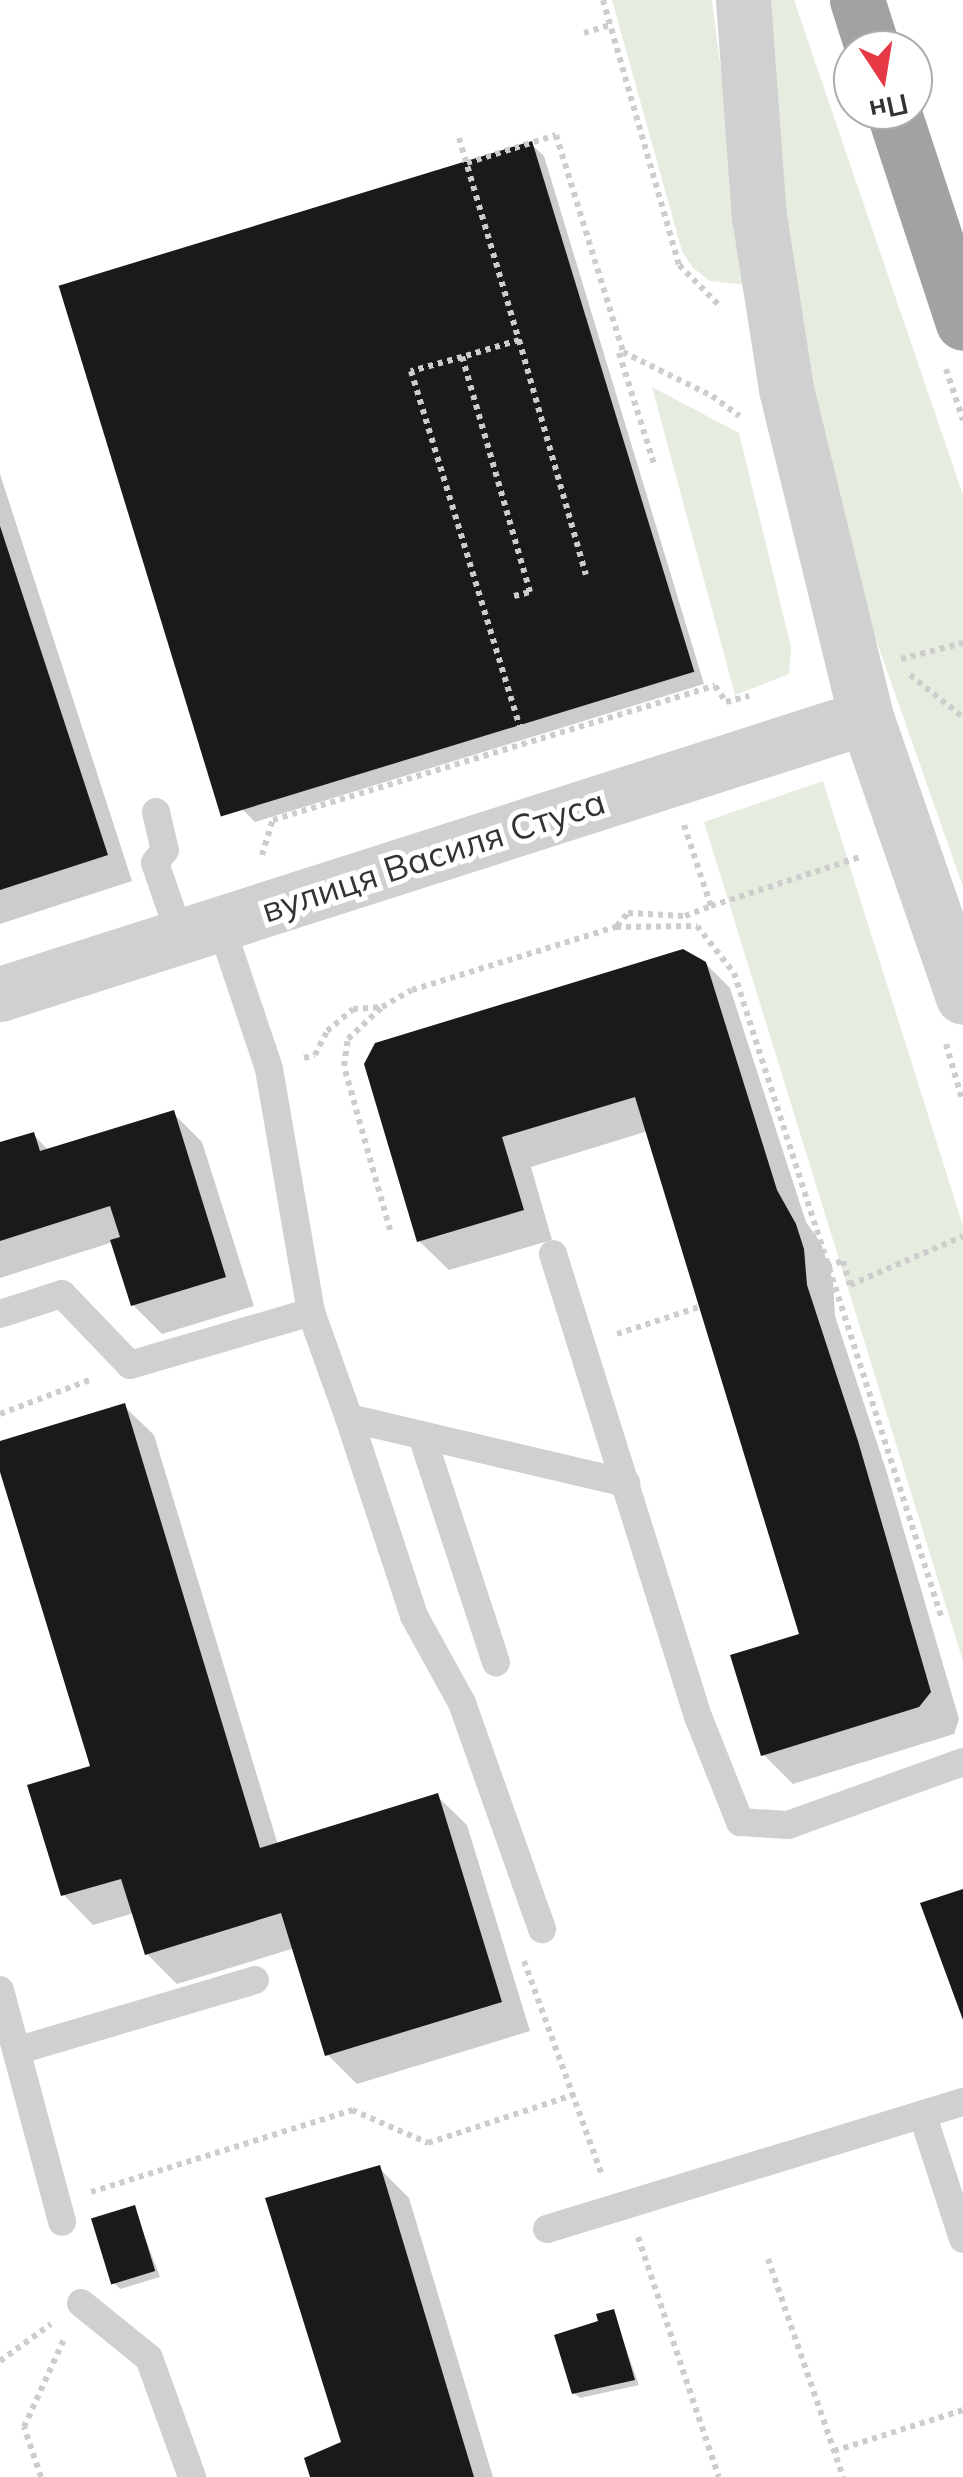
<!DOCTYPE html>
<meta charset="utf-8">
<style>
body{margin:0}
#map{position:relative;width:963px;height:2477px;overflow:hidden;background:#fff;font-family:Mulish,sans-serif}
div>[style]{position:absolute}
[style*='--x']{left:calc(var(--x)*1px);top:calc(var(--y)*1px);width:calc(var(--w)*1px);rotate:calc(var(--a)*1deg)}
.green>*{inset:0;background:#e6ecdf}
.shadow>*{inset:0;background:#0003}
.building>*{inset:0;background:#1a1a1a;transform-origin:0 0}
.path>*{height:6px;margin-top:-3px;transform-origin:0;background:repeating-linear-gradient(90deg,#cdcdcd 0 5px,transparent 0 10px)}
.service>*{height:28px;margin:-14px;padding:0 14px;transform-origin:14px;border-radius:14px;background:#d0d0d0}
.tertiary>*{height:55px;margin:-27.5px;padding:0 27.5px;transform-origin:27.5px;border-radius:27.5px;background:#d0d0d0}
.trunk>*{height:55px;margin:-27.5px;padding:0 27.5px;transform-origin:27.5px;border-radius:27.5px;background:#a2a2a2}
span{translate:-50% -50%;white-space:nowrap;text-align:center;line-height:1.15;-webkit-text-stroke:10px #fff;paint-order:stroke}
.street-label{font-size:35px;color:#333}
.north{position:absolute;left:833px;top:30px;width:100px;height:100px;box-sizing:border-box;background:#fff;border:2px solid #adadad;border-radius:50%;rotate:168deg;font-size:28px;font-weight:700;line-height:40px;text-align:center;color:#333}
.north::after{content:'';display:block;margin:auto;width:35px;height:45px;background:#e63946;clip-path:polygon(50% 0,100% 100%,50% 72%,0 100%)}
</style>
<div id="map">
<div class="green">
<div style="clip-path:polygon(612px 0,712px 0,748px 285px,710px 281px,693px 268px,682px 251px)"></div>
<div style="clip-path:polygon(752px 0,794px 0,963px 495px,963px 887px,872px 628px,772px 232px)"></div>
<div style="clip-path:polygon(652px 387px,739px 433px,791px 647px,789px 674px,735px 695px)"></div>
<div style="clip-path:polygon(823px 781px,963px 1226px,963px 1661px,704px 822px)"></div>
</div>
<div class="shadow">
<div style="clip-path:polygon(531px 144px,544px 156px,704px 684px,255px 822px,242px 809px)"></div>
<div style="clip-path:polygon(0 474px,132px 881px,0 924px)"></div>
<div style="clip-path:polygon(683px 952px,700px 958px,730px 988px,806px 1222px,821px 1243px,833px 1281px,835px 1316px,887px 1473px,959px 1719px,954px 1734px,793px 1784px,763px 1754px,802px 1636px,648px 1131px,531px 1167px,552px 1240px,449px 1270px,419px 1241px,366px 1064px,373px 1047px)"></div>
<div style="clip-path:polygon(173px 1113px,202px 1142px,254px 1306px,162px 1334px,133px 1305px,113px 1242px,0 1278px,0 1145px,33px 1134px,49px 1151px)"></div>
<div style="clip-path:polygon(124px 1406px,154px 1435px,278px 1845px,437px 1796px,467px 1825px,530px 2031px,357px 2084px,327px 2054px,295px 1948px,177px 1984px,147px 1954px,134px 1913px,93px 1925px,64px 1895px,93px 1767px,0 1463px,0 1443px)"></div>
<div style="clip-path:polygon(379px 2168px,409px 2198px,493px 2477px,313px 2477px,344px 2444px)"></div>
<div style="clip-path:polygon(134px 2208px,160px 2277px,120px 2289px,114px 2283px)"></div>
<div style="clip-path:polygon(613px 2312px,639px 2385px,580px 2398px,574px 2393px)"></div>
</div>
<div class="building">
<div style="left:532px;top:141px;width:555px;height:495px;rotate:73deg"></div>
<div style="clip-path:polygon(0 526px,108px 855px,0 890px)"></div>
<div style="clip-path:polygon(683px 949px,706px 962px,777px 1190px,796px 1224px,804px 1249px,807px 1285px,858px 1441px,931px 1692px,919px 1707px,761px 1756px,730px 1655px,799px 1634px,635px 1097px,502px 1137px,524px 1210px,417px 1242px,364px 1064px,375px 1043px)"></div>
<div style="clip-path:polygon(174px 1110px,226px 1277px,131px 1306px,110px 1240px,120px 1237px,110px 1206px,0 1241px,0 1142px,34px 1132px,40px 1151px)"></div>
<div style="clip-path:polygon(125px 1403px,260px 1848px,438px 1793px,502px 2002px,325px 2056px,281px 1913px,145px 1955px,121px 1879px,61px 1896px,27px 1785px,90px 1766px,0 1472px,0 1441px)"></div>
<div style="clip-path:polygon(963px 1889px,963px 2020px,920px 1903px)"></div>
<div style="clip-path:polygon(380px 2165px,474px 2477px,310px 2477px,304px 2458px,341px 2442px,265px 2198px)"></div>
<div style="left:135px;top:2205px;width:69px;height:46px;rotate:73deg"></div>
<div style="clip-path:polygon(614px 2309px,635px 2380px,572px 2394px,554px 2335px,598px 2321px,596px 2314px)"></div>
</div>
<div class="path">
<div style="--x:603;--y:0;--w:276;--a:74"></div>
<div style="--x:679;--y:265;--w:57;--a:45"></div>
<div style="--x:584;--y:33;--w:27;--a:-17"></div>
<div style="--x:459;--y:138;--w:211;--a:73.5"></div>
<div style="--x:519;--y:340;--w:59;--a:163.4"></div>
<div style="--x:467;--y:163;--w:93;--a:-17.5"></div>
<div style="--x:556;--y:135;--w:227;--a:72.8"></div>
<div style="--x:623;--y:352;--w:99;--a:26.3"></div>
<div style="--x:712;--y:396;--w:34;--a:36"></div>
<div style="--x:519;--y:340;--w:244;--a:74.1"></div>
<div style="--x:619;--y:353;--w:116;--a:72.5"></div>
<div style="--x:946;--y:369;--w:54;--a:71.6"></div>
<div style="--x:514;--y:596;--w:16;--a:-14"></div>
<div style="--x:530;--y:592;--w:245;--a:-106.1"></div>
<div style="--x:462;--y:357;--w:53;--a:164.6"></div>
<div style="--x:411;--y:371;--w:391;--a:73"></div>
<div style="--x:901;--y:659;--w:64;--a:-14.5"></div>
<div style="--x:910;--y:675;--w:68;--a:38.4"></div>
<div style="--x:684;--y:825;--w:85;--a:71.6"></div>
<div style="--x:711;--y:906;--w:157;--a:-18.2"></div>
<div style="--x:262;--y:855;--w:37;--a:-73"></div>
<div style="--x:273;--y:820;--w:462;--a:-16.9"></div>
<div style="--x:715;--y:686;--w:19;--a:55"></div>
<div style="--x:726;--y:702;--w:24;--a:-15"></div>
<div style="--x:617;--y:926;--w:17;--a:-50"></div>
<div style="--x:628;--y:913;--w:57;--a:3"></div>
<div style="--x:685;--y:916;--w:28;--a:-21"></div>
<div style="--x:946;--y:1044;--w:60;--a:73.7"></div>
<div style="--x:304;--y:1058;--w:11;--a:-15"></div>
<div style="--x:315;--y:1055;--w:27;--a:-63"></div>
<div style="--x:327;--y:1031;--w:34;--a:-40"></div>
<div style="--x:353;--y:1009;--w:29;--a:-4"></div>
<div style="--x:390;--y:1230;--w:170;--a:-105.7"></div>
<div style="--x:344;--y:1066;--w:27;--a:-82"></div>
<div style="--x:348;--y:1039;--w:47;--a:-43.3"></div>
<div style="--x:382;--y:1007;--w:34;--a:-30"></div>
<div style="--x:412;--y:990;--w:214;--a:-17.2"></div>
<div style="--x:616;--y:927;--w:81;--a:-0.7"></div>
<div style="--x:697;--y:926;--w:60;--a:51.8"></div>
<div style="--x:734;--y:973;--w:679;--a:72.15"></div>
<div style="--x:808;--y:1273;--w:37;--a:-19"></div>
<div style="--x:843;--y:1261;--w:25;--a:74"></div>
<div style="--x:850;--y:1285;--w:123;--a:-23.4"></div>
<div style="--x:617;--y:1334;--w:86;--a:-18.2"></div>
<div style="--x:0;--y:1414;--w:98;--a:-20.8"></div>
<div style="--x:524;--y:1961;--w:228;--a:70"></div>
<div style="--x:91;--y:2192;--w:274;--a:-17.4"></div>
<div style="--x:352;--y:2110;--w:83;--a:23.5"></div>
<div style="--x:428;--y:2143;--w:153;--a:-18.3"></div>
<div style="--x:638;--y:2237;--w:253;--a:71.4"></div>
<div style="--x:768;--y:2259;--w:231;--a:71"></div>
<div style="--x:0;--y:2361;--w:63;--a:-36"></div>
<div style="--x:834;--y:2451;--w:135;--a:-17.6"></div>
<div style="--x:41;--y:2477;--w:53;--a:-108.8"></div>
<div style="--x:24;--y:2427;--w:99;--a:-65.5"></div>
</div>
<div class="service">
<div style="--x:156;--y:812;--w:39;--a:77"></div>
<div style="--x:165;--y:850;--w:16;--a:128"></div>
<div style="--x:155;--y:863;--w:76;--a:70.9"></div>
<div style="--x:220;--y:923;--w:154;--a:71.4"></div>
<div style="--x:269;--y:1069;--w:247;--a:80.2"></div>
<div style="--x:311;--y:1312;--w:113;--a:70.3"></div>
<div style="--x:349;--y:1418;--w:285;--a:13.2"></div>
<div style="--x:553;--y:1254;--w:487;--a:72.6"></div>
<div style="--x:699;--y:1719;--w:111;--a:68.3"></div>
<div style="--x:740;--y:1822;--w:48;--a:3.6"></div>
<div style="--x:788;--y:1825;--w:186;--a:-19.8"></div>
<div style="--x:0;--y:1314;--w:65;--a:-17.9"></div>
<div style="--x:62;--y:1294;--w:98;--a:46.2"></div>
<div style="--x:130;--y:1365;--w:189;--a:-16.3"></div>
<div style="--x:349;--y:1418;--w:208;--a:71.8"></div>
<div style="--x:414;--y:1616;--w:99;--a:61.1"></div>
<div style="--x:462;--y:1703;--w:240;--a:70.5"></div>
<div style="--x:423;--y:1439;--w:235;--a:71.9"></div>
<div style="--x:0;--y:1990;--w:240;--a:75"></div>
<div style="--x:19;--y:2050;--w:246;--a:-16.5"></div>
<div style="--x:923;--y:2116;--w:129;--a:72"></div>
<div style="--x:547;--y:2229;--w:435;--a:-17"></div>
<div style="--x:81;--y:2303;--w:87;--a:39"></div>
<div style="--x:149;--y:2358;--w:127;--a:70.1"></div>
</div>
<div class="tertiary">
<div style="--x:743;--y:0;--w:217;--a:85.8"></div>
<div style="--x:759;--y:216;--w:175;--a:81.1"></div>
<div style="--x:786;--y:389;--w:338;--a:76.3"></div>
<div style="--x:866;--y:717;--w:296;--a:70.9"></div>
<div style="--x:0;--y:994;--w:909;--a:-17.74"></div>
</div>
<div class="trunk">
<div style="--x:857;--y:0;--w:52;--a:72.3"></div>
<div style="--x:893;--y:110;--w:224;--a:71.8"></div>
</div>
<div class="street-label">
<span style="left:433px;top:855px;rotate:-18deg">вулиця Василя Стуса</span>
</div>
<div class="north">Пн</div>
</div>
